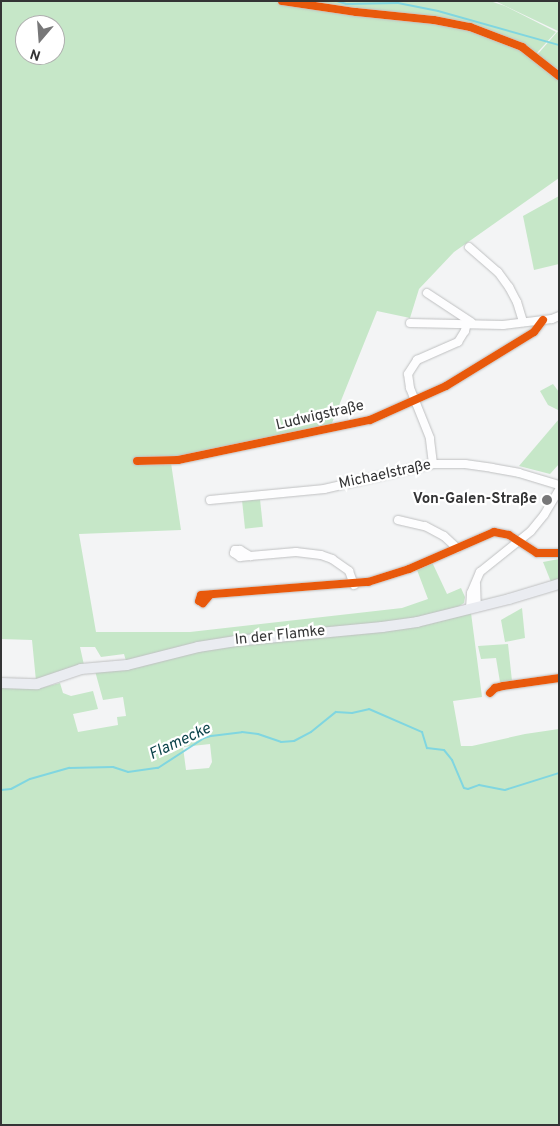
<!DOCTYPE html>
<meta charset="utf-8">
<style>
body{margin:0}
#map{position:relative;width:560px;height:1126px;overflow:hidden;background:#f3f4f5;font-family:Overpass,sans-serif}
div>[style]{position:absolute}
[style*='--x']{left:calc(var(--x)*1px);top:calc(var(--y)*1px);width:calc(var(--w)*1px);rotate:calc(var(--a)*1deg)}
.green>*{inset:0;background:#c6e7c8;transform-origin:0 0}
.stream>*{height:2px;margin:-1px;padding:0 1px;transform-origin:1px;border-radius:1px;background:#80d6e0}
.roads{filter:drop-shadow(0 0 1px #bfc0c1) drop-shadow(0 0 1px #bfc0c1)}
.minor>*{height:8px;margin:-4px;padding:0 4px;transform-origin:4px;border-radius:4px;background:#fdfdfe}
.major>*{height:10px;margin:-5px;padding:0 5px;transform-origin:5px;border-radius:5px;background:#eaecf1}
.cycleway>*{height:8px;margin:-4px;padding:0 4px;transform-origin:4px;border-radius:4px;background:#e8590c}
.dots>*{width:14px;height:14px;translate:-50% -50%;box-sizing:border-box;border:2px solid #fff;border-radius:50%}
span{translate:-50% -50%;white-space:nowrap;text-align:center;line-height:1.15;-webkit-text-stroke:4.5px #fff;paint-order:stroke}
.street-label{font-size:15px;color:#343435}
.poi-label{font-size:15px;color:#343435;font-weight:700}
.right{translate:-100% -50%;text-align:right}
.water-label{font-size:16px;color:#0e454c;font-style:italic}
.frame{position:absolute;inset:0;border:2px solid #343435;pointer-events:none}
.north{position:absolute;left:15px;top:15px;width:50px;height:50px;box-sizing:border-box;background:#fff;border:1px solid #aeaeae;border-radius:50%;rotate:198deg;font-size:14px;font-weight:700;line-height:20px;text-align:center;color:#343435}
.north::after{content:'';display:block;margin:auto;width:18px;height:22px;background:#777778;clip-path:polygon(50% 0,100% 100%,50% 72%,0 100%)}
</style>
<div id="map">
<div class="green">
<div style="clip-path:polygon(evenodd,1px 1px,490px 1px,505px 6px,556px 32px,535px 55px,559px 72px,559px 178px,454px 252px,419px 289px,410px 318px,377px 311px,330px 428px,171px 463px,181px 530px,79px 534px,96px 632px,190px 632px,402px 608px,428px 599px,417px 570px,432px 562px,447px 594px,461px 588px,465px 597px,464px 603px,458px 607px,399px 623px,304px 629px,211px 641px,126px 661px,124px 654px,101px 657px,95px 647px,80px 647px,84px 665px,36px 681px,32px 640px,1px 639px,1px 1px,25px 25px,55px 25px,55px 55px,25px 55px,25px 25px)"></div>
<div style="clip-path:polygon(495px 1px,559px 1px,559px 70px,537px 55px,558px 31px)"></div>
<div style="clip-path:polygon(559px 196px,559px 264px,534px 270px,523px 216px)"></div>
<div style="clip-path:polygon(553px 384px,559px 392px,558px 410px,548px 405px,540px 391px)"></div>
<div style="clip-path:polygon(559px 419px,559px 464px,550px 474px,519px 466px)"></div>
<div style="left:260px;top:499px;width:28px;height:18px;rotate:84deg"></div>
<div style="clip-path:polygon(559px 559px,559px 579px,551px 582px,543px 562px)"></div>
<div style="clip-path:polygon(522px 608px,525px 638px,505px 642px,501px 620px)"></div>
<div style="clip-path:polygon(evenodd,471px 613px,482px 697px,453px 701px,461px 746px,472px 746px,525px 734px,559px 729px,559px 1125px,1px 1125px,1px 686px,36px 689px,60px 683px,63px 693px,71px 696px,93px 691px,98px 709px,73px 714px,78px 732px,118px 725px,117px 717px,126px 716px,123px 697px,103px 700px,95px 671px,194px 651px,471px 613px,210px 744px,212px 762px,209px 768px,186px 770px,183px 747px,210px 744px)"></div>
<div style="clip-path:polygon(508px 644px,512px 681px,500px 682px,496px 658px,481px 659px,478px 646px)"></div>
</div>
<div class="stream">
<div style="--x:337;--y:1;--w:9;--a:18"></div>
<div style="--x:346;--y:4;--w:52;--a:-1.1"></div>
<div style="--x:398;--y:3;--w:41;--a:11.3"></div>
<div style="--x:438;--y:11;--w:126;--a:15.7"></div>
<div style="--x:1;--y:790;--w:10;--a:-6"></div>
<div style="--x:11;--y:789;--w:21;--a:-28"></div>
<div style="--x:30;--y:779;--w:41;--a:-15.8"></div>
<div style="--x:69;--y:768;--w:44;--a:-1.3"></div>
<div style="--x:113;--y:767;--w:16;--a:18"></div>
<div style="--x:128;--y:772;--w:30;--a:-8"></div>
<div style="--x:158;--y:768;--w:55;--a:-33.1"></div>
<div style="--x:204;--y:738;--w:7;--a:-16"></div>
<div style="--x:211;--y:736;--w:31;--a:-7"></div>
<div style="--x:242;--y:732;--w:16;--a:7"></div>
<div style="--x:258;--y:734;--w:24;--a:19"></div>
<div style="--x:281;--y:742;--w:13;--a:-4"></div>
<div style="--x:294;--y:741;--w:19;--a:-28"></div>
<div style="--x:311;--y:732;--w:32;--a:-39"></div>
<div style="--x:336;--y:712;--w:16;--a:4"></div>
<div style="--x:352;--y:713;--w:17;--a:-13"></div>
<div style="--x:369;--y:709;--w:58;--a:23.5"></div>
<div style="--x:422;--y:732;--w:17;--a:73"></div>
<div style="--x:427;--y:748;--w:17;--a:7"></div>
<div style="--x:444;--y:750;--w:13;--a:51"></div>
<div style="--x:452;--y:760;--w:30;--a:67"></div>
<div style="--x:464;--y:788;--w:4;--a:14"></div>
<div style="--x:468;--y:789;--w:12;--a:-20"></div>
<div style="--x:479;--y:785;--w:26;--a:11"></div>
<div style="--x:505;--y:790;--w:57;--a:-17.5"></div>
</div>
<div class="roads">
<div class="minor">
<div style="--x:282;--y:1;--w:75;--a:8.5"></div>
<div style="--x:356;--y:12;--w:78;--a:5.9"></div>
<div style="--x:434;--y:20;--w:37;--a:11"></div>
<div style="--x:470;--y:27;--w:56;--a:21"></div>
<div style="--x:522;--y:47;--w:47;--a:38.1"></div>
<div style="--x:469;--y:247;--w:38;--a:41"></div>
<div style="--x:498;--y:272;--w:19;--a:54"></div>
<div style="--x:509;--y:287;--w:17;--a:62"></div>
<div style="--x:517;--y:302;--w:21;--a:73"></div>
<div style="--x:427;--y:293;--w:53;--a:33.4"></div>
<div style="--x:410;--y:323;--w:93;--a:1.2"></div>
<div style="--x:503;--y:325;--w:49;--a:-7"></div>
<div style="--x:552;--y:319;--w:8;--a:-23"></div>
<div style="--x:137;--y:461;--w:41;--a:-1.4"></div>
<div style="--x:178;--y:460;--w:196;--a:-11.8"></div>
<div style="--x:370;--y:420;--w:83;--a:-24.1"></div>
<div style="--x:446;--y:386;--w:103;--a:-31.5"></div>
<div style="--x:534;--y:332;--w:15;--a:-53"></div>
<div style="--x:433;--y:464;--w:26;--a:-97"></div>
<div style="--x:430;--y:438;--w:54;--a:-111.8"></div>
<div style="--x:410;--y:388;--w:14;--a:-98"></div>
<div style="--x:408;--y:374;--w:17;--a:-57"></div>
<div style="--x:417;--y:360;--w:45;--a:-23.7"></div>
<div style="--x:458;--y:342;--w:13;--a:-58"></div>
<div style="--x:465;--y:331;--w:9;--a:-77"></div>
<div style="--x:210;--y:500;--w:115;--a:-5.5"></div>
<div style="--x:324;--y:489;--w:112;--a:-12.9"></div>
<div style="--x:433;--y:464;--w:32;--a:0"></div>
<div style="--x:465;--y:464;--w:27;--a:8"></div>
<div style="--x:492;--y:468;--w:27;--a:10"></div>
<div style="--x:519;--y:473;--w:42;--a:16.7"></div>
<div style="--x:398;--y:520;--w:28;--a:13"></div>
<div style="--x:425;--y:526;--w:21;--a:28"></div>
<div style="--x:444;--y:536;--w:18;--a:43"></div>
<div style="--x:250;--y:556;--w:10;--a:174"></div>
<div style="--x:240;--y:557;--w:7;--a:-146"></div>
<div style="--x:234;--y:553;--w:3;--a:-72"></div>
<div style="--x:235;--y:550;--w:5;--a:0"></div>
<div style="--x:240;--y:550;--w:12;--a:31"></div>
<div style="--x:250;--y:556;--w:46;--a:-5"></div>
<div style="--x:296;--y:552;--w:25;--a:7"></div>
<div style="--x:321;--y:555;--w:12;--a:20"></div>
<div style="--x:332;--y:559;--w:21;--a:35"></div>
<div style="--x:349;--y:571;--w:15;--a:70"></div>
<div style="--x:476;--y:584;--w:23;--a:88"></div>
<div style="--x:210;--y:595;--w:11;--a:131"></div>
<div style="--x:203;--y:603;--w:4;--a:-153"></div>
<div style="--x:199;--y:601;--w:6;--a:-72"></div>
<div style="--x:201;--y:595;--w:168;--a:-4.5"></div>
<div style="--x:368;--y:582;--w:43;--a:-17.6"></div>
<div style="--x:409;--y:569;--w:93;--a:-23.5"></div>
<div style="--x:494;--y:532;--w:15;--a:11"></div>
<div style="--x:509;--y:535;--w:33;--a:33"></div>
<div style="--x:537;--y:553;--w:22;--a:0"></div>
<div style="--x:470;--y:608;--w:15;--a:-86"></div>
<div style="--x:471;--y:593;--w:23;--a:-67"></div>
<div style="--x:480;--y:572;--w:65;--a:-38.8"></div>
<div style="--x:531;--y:531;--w:21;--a:-51"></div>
<div style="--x:544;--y:515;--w:29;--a:-59"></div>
<div style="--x:490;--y:693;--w:7;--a:-45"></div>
<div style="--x:495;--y:688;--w:8;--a:-14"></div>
<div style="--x:503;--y:686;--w:57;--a:-8.1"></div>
</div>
<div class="major">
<div style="--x:1;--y:683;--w:36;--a:2"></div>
<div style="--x:37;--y:684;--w:46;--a:-18.8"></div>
<div style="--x:81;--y:669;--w:46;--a:-5"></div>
<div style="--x:127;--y:665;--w:73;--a:-14.2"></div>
<div style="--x:198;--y:647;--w:37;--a:-9"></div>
<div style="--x:235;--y:641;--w:148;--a:-5.4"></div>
<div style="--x:382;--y:627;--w:35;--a:-8"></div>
<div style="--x:417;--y:622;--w:95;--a:-14"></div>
<div style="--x:509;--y:599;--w:52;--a:-16.7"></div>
</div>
</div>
<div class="cycleway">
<div style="--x:282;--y:1;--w:75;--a:8.5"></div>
<div style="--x:356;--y:12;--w:78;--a:5.9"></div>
<div style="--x:434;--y:20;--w:37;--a:11"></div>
<div style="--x:470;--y:27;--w:56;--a:21"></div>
<div style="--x:522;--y:47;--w:47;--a:38.1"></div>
<div style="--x:137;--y:461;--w:41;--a:-1.4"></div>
<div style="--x:178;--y:460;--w:196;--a:-11.8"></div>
<div style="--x:370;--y:420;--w:83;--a:-24.1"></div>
<div style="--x:446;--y:386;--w:103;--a:-31.5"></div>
<div style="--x:534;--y:332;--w:15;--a:-53"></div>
<div style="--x:210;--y:595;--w:11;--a:131"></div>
<div style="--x:203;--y:603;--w:4;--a:-153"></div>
<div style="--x:199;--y:601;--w:6;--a:-72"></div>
<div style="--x:201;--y:595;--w:168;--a:-4.5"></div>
<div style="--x:368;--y:582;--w:43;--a:-17.6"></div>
<div style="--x:409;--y:569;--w:93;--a:-23.5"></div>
<div style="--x:494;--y:532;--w:15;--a:11"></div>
<div style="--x:509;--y:535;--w:33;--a:33"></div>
<div style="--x:537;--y:553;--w:22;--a:0"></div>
<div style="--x:490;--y:693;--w:7;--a:-45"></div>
<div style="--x:495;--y:688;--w:8;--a:-14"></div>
<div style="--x:503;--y:686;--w:57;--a:-8.1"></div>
</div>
<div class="dots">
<div style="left:547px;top:500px;background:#777778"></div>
</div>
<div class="street-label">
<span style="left:320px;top:416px;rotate:-13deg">Ludwigstraße</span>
<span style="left:385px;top:475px;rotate:-12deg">Michaelstraße</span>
<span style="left:280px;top:636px;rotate:-6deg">In der Flamke</span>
</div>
<div class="poi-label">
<span class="right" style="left:537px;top:500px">Von-Galen-Straße</span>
</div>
<div class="water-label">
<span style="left:180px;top:742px;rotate:-25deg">Flamecke</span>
</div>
<div class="frame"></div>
<div class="north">N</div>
</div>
